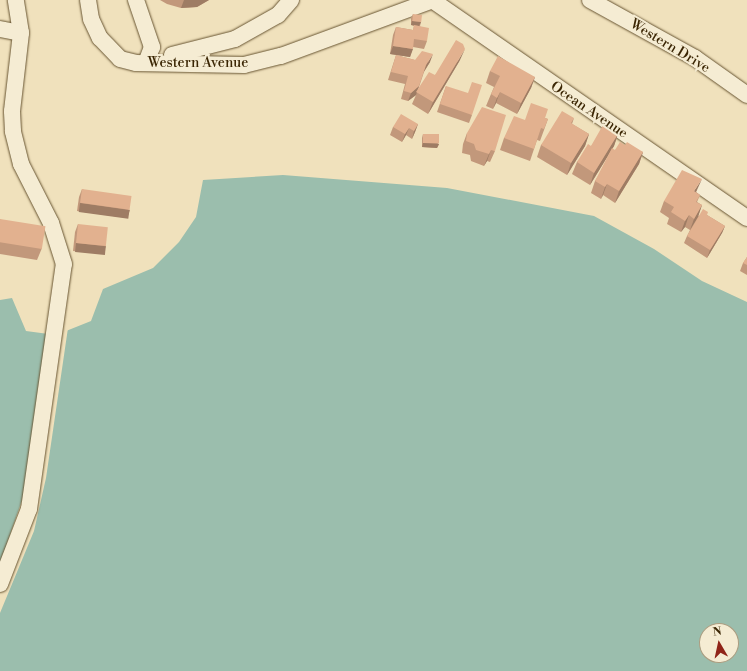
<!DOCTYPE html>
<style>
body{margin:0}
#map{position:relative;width:747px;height:671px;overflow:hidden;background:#f0e1bc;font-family:"Libre Bodoni",serif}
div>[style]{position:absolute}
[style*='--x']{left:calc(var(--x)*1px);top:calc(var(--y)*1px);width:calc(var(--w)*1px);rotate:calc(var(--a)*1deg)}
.water>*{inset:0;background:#9bbead}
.pier>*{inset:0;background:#f0e1bc}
.roads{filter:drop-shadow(0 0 1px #685532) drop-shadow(0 0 1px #685532)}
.minor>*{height:16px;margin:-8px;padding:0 8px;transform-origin:8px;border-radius:8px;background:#f5ecd3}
.wall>*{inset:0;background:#c2987b}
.shaded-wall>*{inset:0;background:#9e7c64;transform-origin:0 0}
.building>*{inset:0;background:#e2b18f;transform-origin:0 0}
span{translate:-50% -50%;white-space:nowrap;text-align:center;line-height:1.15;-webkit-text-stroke:4px #f5ecd3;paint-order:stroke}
.street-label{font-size:14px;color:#3b2604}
.north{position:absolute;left:699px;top:623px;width:40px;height:40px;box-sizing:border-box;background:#f5ecd3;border:1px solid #ab9d80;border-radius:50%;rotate:351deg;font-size:11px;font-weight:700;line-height:16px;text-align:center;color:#3b2604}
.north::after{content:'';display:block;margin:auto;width:14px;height:18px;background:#8f2418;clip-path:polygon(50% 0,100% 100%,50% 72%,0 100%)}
</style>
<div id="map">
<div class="water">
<div style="clip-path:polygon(evenodd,283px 175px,447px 188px,594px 216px,654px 249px,702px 281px,747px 302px,747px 671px,0 671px,0 300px,12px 298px,26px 331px,56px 335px,91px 321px,103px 289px,153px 268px,179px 242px,196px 217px,203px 180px,283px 175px,707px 631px,731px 631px,731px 655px,707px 655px,707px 631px)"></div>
</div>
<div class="pier">
<div style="clip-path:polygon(68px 328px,46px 478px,34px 531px,0 613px,0 564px,29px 480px,55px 333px)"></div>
</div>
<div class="roads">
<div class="minor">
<div style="--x:88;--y:0;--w:19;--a:81"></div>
<div style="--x:91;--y:19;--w:21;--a:65"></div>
<div style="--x:100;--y:38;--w:29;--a:46"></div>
<div style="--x:120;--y:59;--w:16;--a:14"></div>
<div style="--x:136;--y:63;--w:108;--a:1.1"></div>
<div style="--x:244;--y:65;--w:38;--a:-14"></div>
<div style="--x:281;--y:56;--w:162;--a:-20.2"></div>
<div style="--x:136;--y:0;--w:50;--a:71.2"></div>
<div style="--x:152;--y:47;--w:17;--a:111"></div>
<div style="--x:432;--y:0;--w:383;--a:34.7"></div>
<div style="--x:590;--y:0;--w:120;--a:28.9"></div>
<div style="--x:695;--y:58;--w:64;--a:35.4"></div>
<div style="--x:0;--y:29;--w:21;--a:11"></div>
<div style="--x:172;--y:55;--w:65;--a:-14.3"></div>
<div style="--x:235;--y:39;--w:49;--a:-29.2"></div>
<div style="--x:278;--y:15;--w:20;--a:-49"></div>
<div style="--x:0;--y:584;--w:80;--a:-68.9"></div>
<div style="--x:29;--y:509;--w:247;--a:-81.9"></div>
<div style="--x:64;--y:264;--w:43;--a:-107.6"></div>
<div style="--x:51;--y:223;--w:66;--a:-117"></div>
<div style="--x:21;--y:164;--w:34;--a:-104"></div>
<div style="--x:13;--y:131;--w:20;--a:-93"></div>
<div style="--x:12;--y:111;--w:79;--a:-83.4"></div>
<div style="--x:21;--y:33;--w:33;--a:-99"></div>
</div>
</div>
<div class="wall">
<div style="clip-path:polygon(160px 0,209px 0,197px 7px,181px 8px,167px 4px)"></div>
<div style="clip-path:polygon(413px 14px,421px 22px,420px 26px,427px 41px,424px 49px,413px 47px,410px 57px,390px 54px,393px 35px,396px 27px,413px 30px,414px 26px,411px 25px,411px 18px)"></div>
<div style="clip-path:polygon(396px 55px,415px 60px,430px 62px,424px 72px,418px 90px,435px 75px,460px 60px,428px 114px,412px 104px,416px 95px,408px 101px,401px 99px,405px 84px,388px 80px)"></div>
<div style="clip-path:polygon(490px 71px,535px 77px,531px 88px,517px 114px,496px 103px,493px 109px,486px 106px,491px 94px,494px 87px,486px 83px)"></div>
<div style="clip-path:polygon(446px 86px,472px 115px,469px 123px,437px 112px)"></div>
<div style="clip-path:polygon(545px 118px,548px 119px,540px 141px,537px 140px,530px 161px,500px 150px,504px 138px,525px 120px)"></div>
<div style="clip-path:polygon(574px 118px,572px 124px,589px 134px,585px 146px,567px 175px,537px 157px,541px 145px)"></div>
<div style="clip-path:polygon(418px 124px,415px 132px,412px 139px,406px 135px,402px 142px,390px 135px,393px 127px)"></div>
<div style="clip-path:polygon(467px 133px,495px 151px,490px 162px,487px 161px,484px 166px,471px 161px,470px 155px,462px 153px,463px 144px)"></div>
<div style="clip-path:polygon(423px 134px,439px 144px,437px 148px,422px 147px,422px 138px)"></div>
<div style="clip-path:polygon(618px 134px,614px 146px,590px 185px,572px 174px,577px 162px,591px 146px)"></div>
<div style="clip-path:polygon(625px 145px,643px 152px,639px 164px,615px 203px,603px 195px,601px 199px,591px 193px,595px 181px,615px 150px)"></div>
<div style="clip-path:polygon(82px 189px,130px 210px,127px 218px,77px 211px,79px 197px)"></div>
<div style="clip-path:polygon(697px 190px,696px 192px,700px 195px,697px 202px,702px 205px,698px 216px,707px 215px,725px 226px,722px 233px,707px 258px,684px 243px,687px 236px,690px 230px,685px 227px,681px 232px,667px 224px,669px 218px,660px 212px,664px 201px)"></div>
<div style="clip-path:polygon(0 219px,42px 248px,37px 260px,0 254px)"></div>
<div style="clip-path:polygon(78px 224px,106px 246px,103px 254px,73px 251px,75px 232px)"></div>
<div style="clip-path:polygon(747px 257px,747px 275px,740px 271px,743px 263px)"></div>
</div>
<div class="shaded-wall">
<div style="clip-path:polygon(184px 0,209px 0,197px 7px,181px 8px)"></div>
<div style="clip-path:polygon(412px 21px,421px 22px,419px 26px,411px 25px)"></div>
<div style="clip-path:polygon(393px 46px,413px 49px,410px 57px,390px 54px)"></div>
<div style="clip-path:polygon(465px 49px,460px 60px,428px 114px,433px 102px)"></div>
<div style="clip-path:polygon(433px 54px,430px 62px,423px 73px,426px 65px)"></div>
<div style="clip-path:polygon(535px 77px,531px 88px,517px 114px,521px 103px)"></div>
<div style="clip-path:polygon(419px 86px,416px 95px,408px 101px,411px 93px)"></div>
<div style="clip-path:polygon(500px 92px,496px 103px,493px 109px,497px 98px)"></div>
<div style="clip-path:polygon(418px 124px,415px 132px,412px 139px,414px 131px)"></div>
<div style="clip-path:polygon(409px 128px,406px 135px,402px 142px,405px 134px)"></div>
<div style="clip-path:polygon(589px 134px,585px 146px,567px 175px,571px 163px)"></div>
<div style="clip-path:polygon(618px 134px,614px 146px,590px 185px,594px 173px)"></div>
<div style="clip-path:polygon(423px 143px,439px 144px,437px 148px,422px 147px)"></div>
<div style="clip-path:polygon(491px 150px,487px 161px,484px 166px,489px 154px)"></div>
<div style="clip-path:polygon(643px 152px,639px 164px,615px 203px,619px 191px)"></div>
<div style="clip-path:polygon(702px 179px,697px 190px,690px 203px,694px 191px)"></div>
<div style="clip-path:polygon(607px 184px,603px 195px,601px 199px,605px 187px)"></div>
<div style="left:80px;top:203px;width:50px;height:9px;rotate:8deg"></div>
<div style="clip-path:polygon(702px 205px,698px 217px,690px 230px,694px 219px)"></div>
<div style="clip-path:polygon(689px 215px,685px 227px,681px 232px,685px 221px)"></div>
<div style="clip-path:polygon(725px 226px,722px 233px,707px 258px,710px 250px)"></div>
<div style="left:76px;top:243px;width:30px;height:9px;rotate:6deg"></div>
</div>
<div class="building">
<div style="left:413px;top:14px;width:9px;height:7px;rotate:6deg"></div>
<div style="clip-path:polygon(414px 25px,429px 28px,427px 41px,414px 39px,413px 49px,393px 46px,396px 27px,413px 30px)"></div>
<div style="clip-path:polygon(456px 40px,463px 44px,465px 49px,433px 102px,416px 92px,429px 72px,435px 75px)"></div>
<div style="clip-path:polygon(422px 51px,433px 54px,426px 65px,419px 86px,411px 93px,404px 91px,408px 76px,391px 72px,396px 55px,415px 60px)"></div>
<div style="clip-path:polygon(498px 56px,535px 77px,521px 103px,500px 92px,497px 98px,491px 94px,500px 76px,490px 71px)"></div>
<div style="clip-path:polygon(472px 82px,482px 85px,472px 115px,440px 104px,446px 86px,468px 93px)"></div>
<div style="clip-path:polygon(531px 103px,548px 109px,545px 118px,548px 119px,544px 129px,541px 128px,534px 149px,504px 138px,514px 116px,525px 120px)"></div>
<div style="clip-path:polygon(482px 107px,506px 115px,495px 151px,491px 150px,489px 154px,476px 150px,474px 144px,466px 141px,467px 133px)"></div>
<div style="clip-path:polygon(562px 111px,574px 118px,571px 123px,589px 134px,571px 163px,541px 145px)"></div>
<div style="clip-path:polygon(401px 114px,418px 124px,414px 131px,409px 128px,405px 134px,393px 127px)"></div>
<div style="clip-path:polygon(603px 125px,618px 134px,594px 173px,577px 162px,588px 144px,591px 146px)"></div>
<div style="left:423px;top:134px;width:16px;height:9px"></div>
<div style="clip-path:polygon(620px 142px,625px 145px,627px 142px,643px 152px,619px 191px,607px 184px,605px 187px,595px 181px,612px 148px,615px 150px)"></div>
<div style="clip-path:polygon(682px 170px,702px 179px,694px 191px,700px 195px,696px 202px,702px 205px,694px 219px,689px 215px,685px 221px,671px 212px,674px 207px,664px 201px)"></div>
<div style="left:82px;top:189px;width:50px;height:14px;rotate:8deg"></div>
<div style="clip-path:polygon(703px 209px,708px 212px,707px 215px,725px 226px,710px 250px,687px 236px)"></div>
<div style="left:0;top:219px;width:46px;height:23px;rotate:9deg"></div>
<div style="left:78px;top:224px;width:30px;height:19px;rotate:6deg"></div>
<div style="clip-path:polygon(747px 257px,747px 265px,743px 263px)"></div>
</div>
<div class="street-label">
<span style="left:670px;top:46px;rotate:31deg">Western Drive</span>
<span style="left:198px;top:63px">Western Avenue</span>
<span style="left:589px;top:110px;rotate:34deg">Ocean Avenue</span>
</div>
<div class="north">N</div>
</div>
